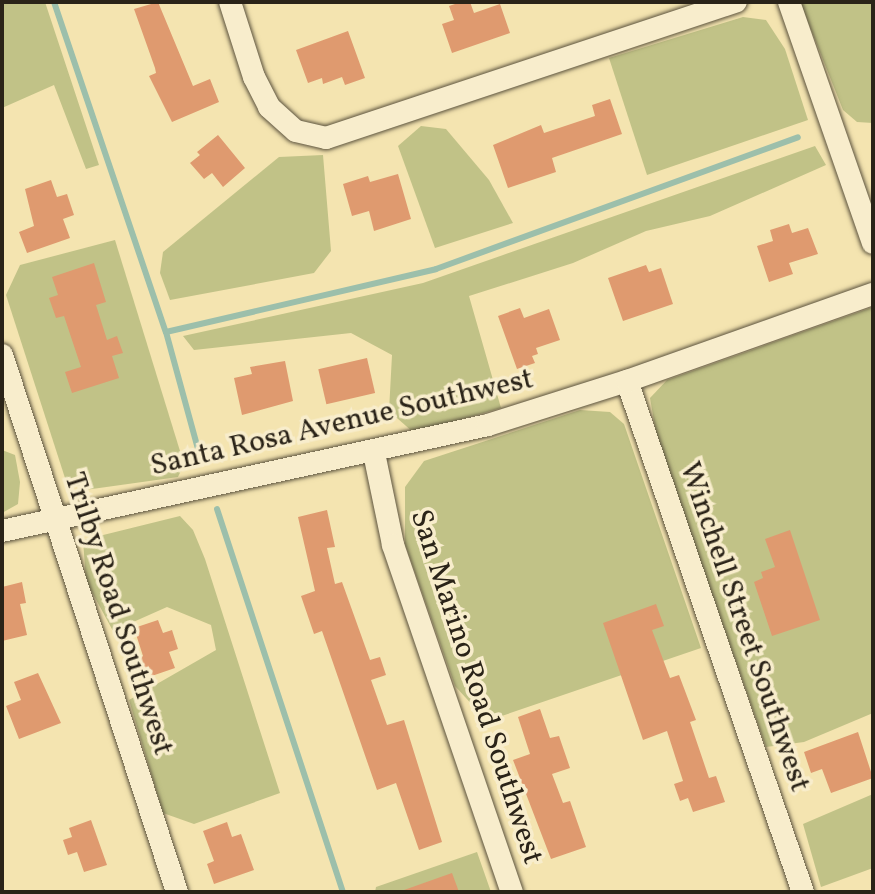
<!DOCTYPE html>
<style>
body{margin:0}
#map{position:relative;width:875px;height:894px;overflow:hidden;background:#f4e4b0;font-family:Vollkorn,serif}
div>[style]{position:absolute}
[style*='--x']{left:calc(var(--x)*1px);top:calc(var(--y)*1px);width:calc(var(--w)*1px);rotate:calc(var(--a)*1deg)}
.green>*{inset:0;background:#c1c287}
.stream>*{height:6px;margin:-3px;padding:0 3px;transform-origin:3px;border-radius:3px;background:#9cbfab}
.building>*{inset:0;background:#df9a6f;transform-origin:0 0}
.roads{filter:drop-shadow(0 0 2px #5c533e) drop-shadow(0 0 2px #5c533e)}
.minor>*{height:22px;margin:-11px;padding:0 11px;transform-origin:11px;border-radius:11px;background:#f8edcc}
span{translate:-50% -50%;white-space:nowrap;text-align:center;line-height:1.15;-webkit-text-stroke:7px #f8edcc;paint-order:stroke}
.street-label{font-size:30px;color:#2a2318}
.frame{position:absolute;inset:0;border:4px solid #2a2318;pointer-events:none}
</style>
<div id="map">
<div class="green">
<div style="clip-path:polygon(2px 2px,45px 2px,99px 165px,86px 169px,54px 85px,2px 108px)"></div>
<div style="clip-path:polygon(800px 2px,873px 2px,873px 123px,857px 122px,843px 110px)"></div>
<div style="clip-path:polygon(743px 17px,766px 20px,785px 49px,808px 120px,647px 175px,609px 58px)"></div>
<div style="clip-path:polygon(421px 126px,446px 129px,489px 180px,513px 223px,435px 248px,398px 146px)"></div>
<div style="clip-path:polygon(815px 146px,826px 165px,710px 216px,646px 231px,573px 263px,469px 296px,501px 408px,414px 433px,389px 411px,392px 355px,351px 333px,194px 350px,183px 336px,423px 283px)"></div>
<div style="clip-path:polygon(323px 155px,331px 251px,314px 273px,170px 300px,160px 273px,163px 252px,279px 157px)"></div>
<div style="clip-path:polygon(115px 240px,184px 464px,178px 477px,85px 490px,65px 478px,6px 295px,20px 265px)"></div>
<div style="clip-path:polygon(873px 307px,873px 713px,804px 742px,766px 747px,657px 438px,650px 398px,667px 380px)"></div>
<div style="clip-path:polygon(580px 410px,610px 412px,624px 424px,701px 648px,487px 721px,455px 686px,405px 544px,405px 487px,424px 461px)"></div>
<div style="clip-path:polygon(2px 450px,15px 455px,20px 482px,18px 504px,2px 513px)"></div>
<div style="clip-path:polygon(180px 516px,193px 530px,205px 559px,280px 793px,194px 824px,163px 813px,129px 700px,216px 650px,211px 625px,167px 607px,113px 631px,86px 581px,83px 540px)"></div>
<div style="clip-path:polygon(873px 794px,873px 868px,821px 887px,803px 824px)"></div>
<div style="clip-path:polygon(477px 852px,491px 892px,375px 892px,376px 887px)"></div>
</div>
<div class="stream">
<div style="--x:54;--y:2;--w:348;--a:71.3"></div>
<div style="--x:166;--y:332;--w:129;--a:74.7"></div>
<div style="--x:166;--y:332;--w:277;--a:-13.1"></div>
<div style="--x:436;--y:269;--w:385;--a:-20"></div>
<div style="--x:217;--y:509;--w:403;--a:71.8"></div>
</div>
<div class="building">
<div style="clip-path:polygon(158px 2px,193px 86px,210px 79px,219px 102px,172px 122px,149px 76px,156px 73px,155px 68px,134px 9px)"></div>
<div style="clip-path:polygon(461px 2px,470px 2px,474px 13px,500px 4px,510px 33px,452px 53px,442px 24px,454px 20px,449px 6px)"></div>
<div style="clip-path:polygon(348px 31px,365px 78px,345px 85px,342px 77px,323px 84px,322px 78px,308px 83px,296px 50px)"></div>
<div style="clip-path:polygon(610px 99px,622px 134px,552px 158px,556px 172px,508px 188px,493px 145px,541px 125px,544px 133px,595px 116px,592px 105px)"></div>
<div style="clip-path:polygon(218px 135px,245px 168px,223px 187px,212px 173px,204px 179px,190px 163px,200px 155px,197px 152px)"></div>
<div style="clip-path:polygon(398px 174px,411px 219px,374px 231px,369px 211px,352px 216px,343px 184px,368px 176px,370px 182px)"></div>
<div style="clip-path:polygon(51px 180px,57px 197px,67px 194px,74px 215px,63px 219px,70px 238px,27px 253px,19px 232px,34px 226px,25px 189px)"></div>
<div style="clip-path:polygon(789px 224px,792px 233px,808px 228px,818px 254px,789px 263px,793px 274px,769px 282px,757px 246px,773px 241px,770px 230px)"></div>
<div style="clip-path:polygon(94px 263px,106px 302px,96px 305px,107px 340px,117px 336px,123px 353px,112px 356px,119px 378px,72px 393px,65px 372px,81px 367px,64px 316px,56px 318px,49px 298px,58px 295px,52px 277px)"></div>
<div style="clip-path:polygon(646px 265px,649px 272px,661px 268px,673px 304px,623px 321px,608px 278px)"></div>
<div style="clip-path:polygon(520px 308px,524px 318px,549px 309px,560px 340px,536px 348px,538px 354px,532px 356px,535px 363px,517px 369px,498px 316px)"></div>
<div style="left:367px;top:358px;width:36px;height:50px;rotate:77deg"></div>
<div style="clip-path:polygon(285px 361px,293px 401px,242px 415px,234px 378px,252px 374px,250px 367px)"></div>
<div style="clip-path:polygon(327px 510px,335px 547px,327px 548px,335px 584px,342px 582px,370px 660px,380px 657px,386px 675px,371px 680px,387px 725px,404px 720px,442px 842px,419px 850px,396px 783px,377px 790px,322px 631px,314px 634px,301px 596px,315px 591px,298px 517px)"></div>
<div style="clip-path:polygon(790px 530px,820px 620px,772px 636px,754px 582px,763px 578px,761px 572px,775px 567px,765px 539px)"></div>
<div style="clip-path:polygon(22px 582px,26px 603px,20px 604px,27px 635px,2px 641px,2px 587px)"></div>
<div style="clip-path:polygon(656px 604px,664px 626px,652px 630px,670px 678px,679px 675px,696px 720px,690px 722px,709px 778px,716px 776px,725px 802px,693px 812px,688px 798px,680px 801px,674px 784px,683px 781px,667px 731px,643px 740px,603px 623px)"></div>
<div style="clip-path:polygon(158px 620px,163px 633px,172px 630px,178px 649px,169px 652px,175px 668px,143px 679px,137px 659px,143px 656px,134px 628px)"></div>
<div style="clip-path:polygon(38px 673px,61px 723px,19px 739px,6px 706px,21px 700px,14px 682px)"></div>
<div style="clip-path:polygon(540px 709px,550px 738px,559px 736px,570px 768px,552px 774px,563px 803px,570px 801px,586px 847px,551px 859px,513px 760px,530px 754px,518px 717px)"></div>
<div style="clip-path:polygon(858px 732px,873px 778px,831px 793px,822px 769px,811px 773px,804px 752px)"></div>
<div style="clip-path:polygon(91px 820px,107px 865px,84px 872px,77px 852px,68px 855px,63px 840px,72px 837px,69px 828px)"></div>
<div style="clip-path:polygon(227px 822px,232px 837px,241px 834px,254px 870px,214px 884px,207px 864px,214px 861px,203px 831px)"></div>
<div style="clip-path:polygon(452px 873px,459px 892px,404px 892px,404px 890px)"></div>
</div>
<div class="roads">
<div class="minor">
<div style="--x:230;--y:2;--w:79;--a:72.3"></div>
<div style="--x:254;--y:77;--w:34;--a:63"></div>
<div style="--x:269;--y:107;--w:36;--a:42"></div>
<div style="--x:296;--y:131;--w:31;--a:13"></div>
<div style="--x:326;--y:138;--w:432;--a:-18.4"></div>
<div style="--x:789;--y:2;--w:255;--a:70.8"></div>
<div style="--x:2;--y:355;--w:565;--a:71.95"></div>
<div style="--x:627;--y:381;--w:540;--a:71"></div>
<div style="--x:374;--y:453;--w:94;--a:78.3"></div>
<div style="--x:393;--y:545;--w:367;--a:71.1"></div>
<div style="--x:2;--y:531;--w:497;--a:-12.3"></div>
<div style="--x:488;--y:425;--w:146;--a:-17.6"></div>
<div style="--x:627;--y:381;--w:261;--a:-19.5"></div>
</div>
</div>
<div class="street-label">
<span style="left:342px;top:423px;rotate:-13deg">Santa Rosa Avenue Southwest</span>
<span style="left:118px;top:614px;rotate:72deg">Trilby Road Southwest</span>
<span style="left:744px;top:627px;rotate:71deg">Winchell Street Southwest</span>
<span style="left:476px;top:687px;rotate:72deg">San Marino Road Southwest</span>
</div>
<div class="frame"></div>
</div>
